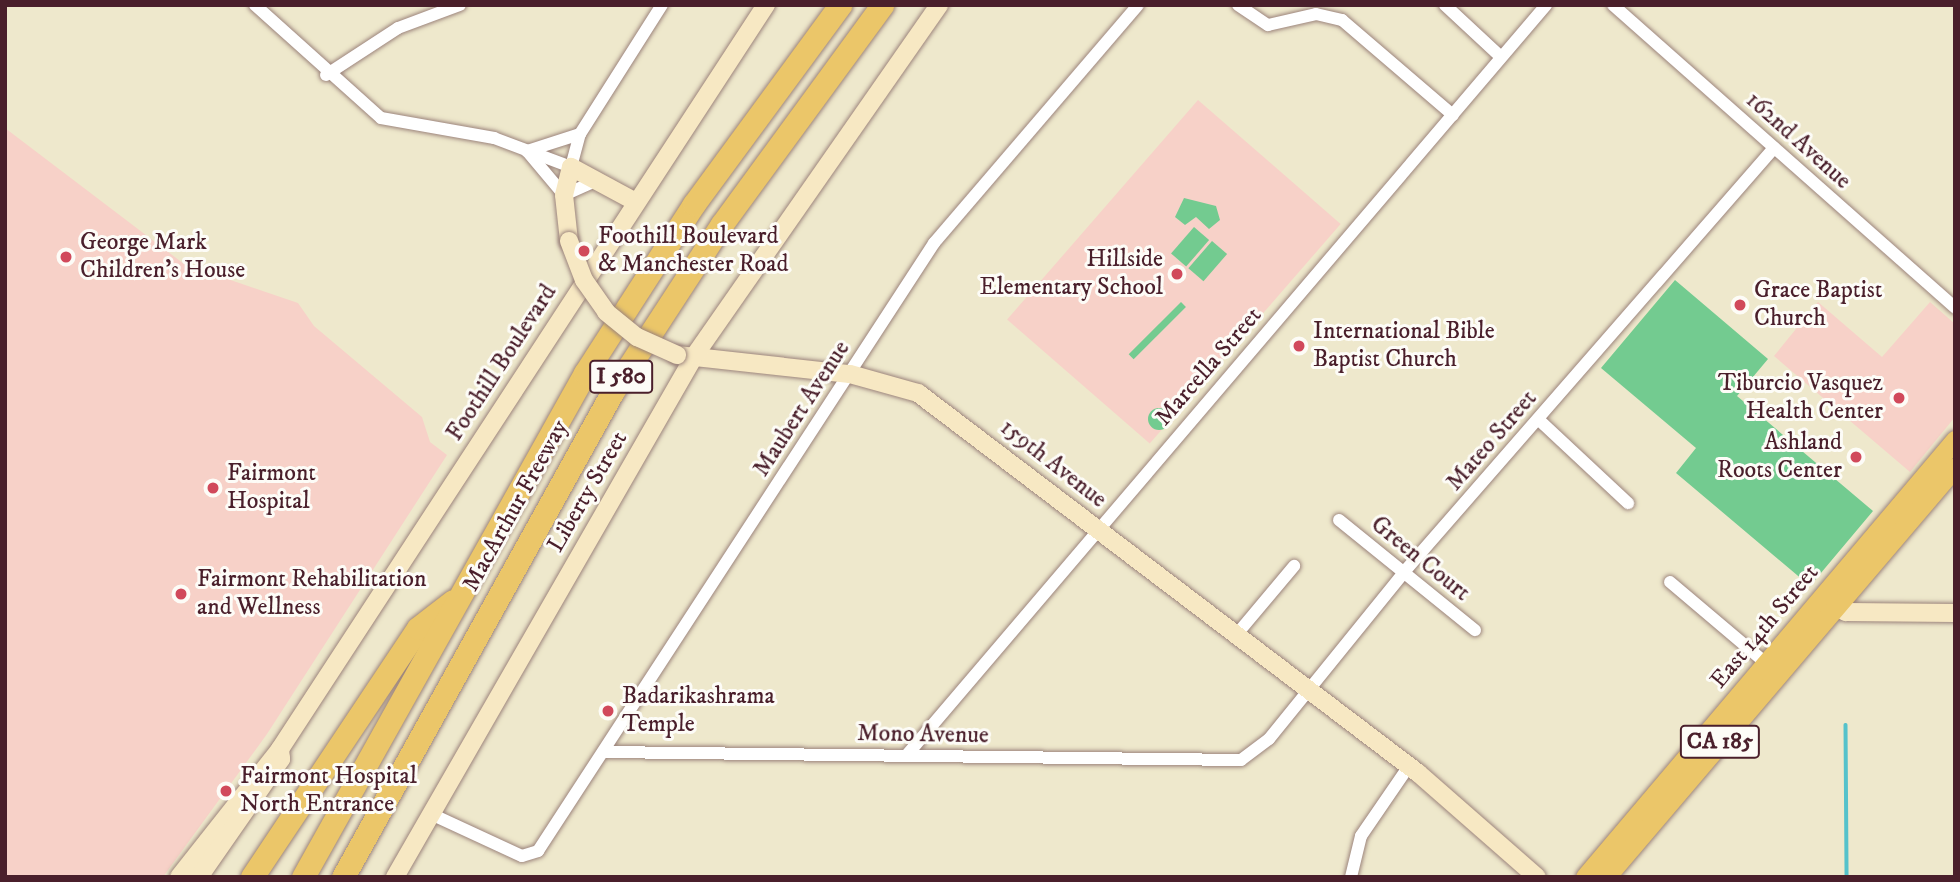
<!DOCTYPE html>
<style>
body{margin:0}
#map{position:relative;width:1960px;height:882px;overflow:hidden;background:#eee8cc;font-family:"IM FELL DW Pica",serif}
div>[style]{position:absolute}
[style*='--x']{left:calc(var(--x)*1px);top:calc(var(--y)*1px);width:calc(var(--w)*1px);rotate:calc(var(--a)*1deg)}
.built>*{inset:0;background:#f7d1c8;transform-origin:0 0}
.green>*{inset:0;background:#73cb90;transform-origin:0 0}
.round{border-radius:50%}
.stream>*{height:3.5px;margin:-1.75px;padding:0 1.75px;transform-origin:1.75px;border-radius:1.75px;background:#55c2cb}
.roads{filter:drop-shadow(0 0 2px #9c847c) drop-shadow(0 0 2px #9c847c)}
.street>*{height:12px;margin:-6px;padding:0 6px;transform-origin:6px;border-radius:6px;background:#fff}
.secondary>*{height:18px;margin:-9px;padding:0 9px;transform-origin:9px;border-radius:9px;background:#f7e8c3}
.primary>*{height:19px;margin:-9.5px;padding:0 9.5px;transform-origin:9.5px;border-radius:9.5px;background:#ebc669}
.highway>*{height:23px;margin:-11.5px;padding:0 11.5px;transform-origin:11.5px;border-radius:11.5px;background:#ebc669}
.bridges{filter:drop-shadow(0 0 2px #9c847c) drop-shadow(0 0 2px #9c847c)}
.secondary-bridge>*{height:18px;margin:-9px;padding:0 9px;transform-origin:9px;border-radius:9px;background:#f7e8c3}
.dots>*{width:19px;height:19px;translate:-50% -50%;box-sizing:border-box;border:4px solid #fdfcf7;border-radius:50%}
span{translate:-50% -50%;white-space:nowrap;text-align:center;line-height:1.15;-webkit-text-stroke:6px #fdfcf7;paint-order:stroke}
.shield-label span{padding:2px 5px;background:#fdfcf7;border:2px solid;border-radius:5px;-webkit-text-stroke-width:0}
.shield-label{font-size:23px;color:#4a1f2b;font-weight:700}
.street-label{font-size:24px;color:#4a1f2b}
.poi-label{font-size:24px;color:#4a1f2b}
.left{translate:0 -50%;text-align:left}
.right{translate:-100% -50%;text-align:right}
.frame{position:absolute;inset:0;border:7px solid #4a1f2b;pointer-events:none}
</style>
<div id="map">
<div class="built">
<div style="left:1198px;top:100px;width:189px;height:291px;rotate:41deg"></div>
<div style="clip-path:polygon(5px 128px,184px 264px,298px 303px,314px 326px,422px 417px,430px 442px,447px 455px,267px 734px,163px 877px,5px 877px)"></div>
<div style="clip-path:polygon(1818px 302px,1882px 357px,1930px 302px,1955px 324px,1955px 417px,1910px 472px,1774px 356px)"></div>
</div>
<div class="green">
<div style="clip-path:polygon(1184px 198px,1216px 206px,1220px 220px,1209px 229px,1196px 217px,1185px 225px,1175px 217px)"></div>
<div style="left:1194px;top:227px;width:20px;height:35px;rotate:41deg"></div>
<div style="left:1212px;top:241px;width:20px;height:36px;rotate:41deg"></div>
<div style="clip-path:polygon(1675px 280px,1768px 359px,1737px 396px,1873px 511px,1810px 586px,1676px 473px,1696px 448px,1601px 368px)"></div>
<div style="left:1181px;top:302px;width:7px;height:74px;rotate:45deg"></div>
<div class="round" style="left:1148px;top:408px;width:22px;height:22px"></div>
</div>
<div class="stream">
<div style="--x:1846;--y:725;--w:152;--a:89.6"></div>
</div>
<div class="roads">
<div class="street">
<div style="--x:255;--y:5;--w:169;--a:41.9"></div>
<div style="--x:381;--y:118;--w:115;--a:10"></div>
<div style="--x:494;--y:138;--w:82;--a:20.6"></div>
<div style="--x:571;--y:167;--w:34;--a:-75"></div>
<div style="--x:580;--y:134;--w:153;--a:-57.6"></div>
<div style="--x:1238;--y:5;--w:36;--a:34"></div>
<div style="--x:1268;--y:25;--w:49;--a:-12.9"></div>
<div style="--x:1316;--y:14;--w:27;--a:13"></div>
<div style="--x:1342;--y:20;--w:146;--a:40.6"></div>
<div style="--x:1445;--y:5;--w:76;--a:42.9"></div>
<div style="--x:1613;--y:5;--w:457;--a:41.5"></div>
<div style="--x:326;--y:75;--w:86;--a:-33.1"></div>
<div style="--x:398;--y:28;--w:66;--a:-20.4"></div>
<div style="--x:580;--y:134;--w:56;--a:162.2"></div>
<div style="--x:527;--y:151;--w:57;--a:49.9"></div>
<div style="--x:564;--y:195;--w:36;--a:-24"></div>
<div style="--x:1539;--y:420;--w:122;--a:43"></div>
<div style="--x:1339;--y:520;--w:175;--a:39"></div>
<div style="--x:1670;--y:582;--w:126;--a:40.2"></div>
<div style="--x:1237;--y:634;--w:89;--a:-50"></div>
<div style="--x:605;--y:752;--w:636;--a:0.72"></div>
<div style="--x:1241;--y:760;--w:35;--a:-37"></div>
<div style="--x:1269;--y:739;--w:215;--a:-51"></div>
<div style="--x:1404;--y:572;--w:563;--a:-48.89"></div>
<div style="--x:906;--y:756;--w:987;--a:-49.56"></div>
<div style="--x:431;--y:814;--w:100;--a:24.8"></div>
<div style="--x:522;--y:856;--w:17;--a:-17"></div>
<div style="--x:538;--y:851;--w:726;--a:-56.92"></div>
<div style="--x:934;--y:243;--w:313;--a:-49.4"></div>
<div style="--x:1351;--y:877;--w:42;--a:-76.3"></div>
<div style="--x:1361;--y:836;--w:85;--a:-55.6"></div>
</div>
<div class="secondary">
<div style="--x:569;--y:241;--w:46;--a:-96.2"></div>
<div style="--x:564;--y:195;--w:29;--a:-76"></div>
<div style="--x:571;--y:167;--w:74;--a:28.3"></div>
<div style="--x:677;--y:355;--w:174;--a:6.3"></div>
<div style="--x:850;--y:374;--w:71;--a:15.6"></div>
<div style="--x:918;--y:393;--w:628;--a:37.23"></div>
<div style="--x:1418;--y:773;--w:158;--a:41.2"></div>
<div style="--x:1824;--y:600;--w:25;--a:29"></div>
<div style="--x:1846;--y:612;--w:109;--a:0.5"></div>
<div style="--x:179;--y:877;--w:163;--a:-51.7"></div>
<div style="--x:280;--y:749;--w:889;--a:-56.85"></div>
<div style="--x:199;--y:877;--w:144;--a:-55.2"></div>
<div style="--x:281;--y:759;--w:10;--a:-96"></div>
<div style="--x:395;--y:877;--w:602;--a:-60.11"></div>
<div style="--x:695;--y:355;--w:427;--a:-55.1"></div>
</div>
<div class="primary">
<div style="--x:1585;--y:877;--w:573;--a:-49.75"></div>
<div style="--x:1606;--y:877;--w:538;--a:-49.59"></div>
</div>
<div class="highway">
<div style="--x:252;--y:877;--w:299;--a:-56.3"></div>
<div style="--x:418;--y:628;--w:44;--a:-37.6"></div>
<div style="--x:303;--y:877;--w:578;--a:-60.77"></div>
<div style="--x:585;--y:373;--w:201;--a:-57.2"></div>
<div style="--x:694;--y:204;--w:247;--a:-53.7"></div>
<div style="--x:343;--y:877;--w:556;--a:-60.95"></div>
<div style="--x:613;--y:391;--w:199;--a:-56.9"></div>
<div style="--x:722;--y:224;--w:271;--a:-53.8"></div>
</div>
</div>
<div class="bridges">
<div class="secondary-bridge">
<div style="--x:569;--y:241;--w:42;--a:69"></div>
<div style="--x:584;--y:280;--w:39;--a:55"></div>
<div style="--x:606;--y:312;--w:40;--a:39"></div>
<div style="--x:637;--y:337;--w:44;--a:24.2"></div>
</div>
</div>
<div class="dots">
<div style="left:584px;top:251px;background:#d1495b"></div>
<div style="left:66px;top:257px;background:#d1495b"></div>
<div style="left:1177px;top:274px;background:#d1495b"></div>
<div style="left:1740px;top:305px;background:#d1495b"></div>
<div style="left:1299px;top:346px;background:#d1495b"></div>
<div style="left:1899px;top:398px;background:#d1495b"></div>
<div style="left:1856px;top:457px;background:#d1495b"></div>
<div style="left:213px;top:488px;background:#d1495b"></div>
<div style="left:181px;top:594px;background:#d1495b"></div>
<div style="left:608px;top:711px;background:#d1495b"></div>
<div style="left:226px;top:791px;background:#d1495b"></div>
</div>
<div class="shield-label">
<span style="left:621px;top:377px">I 580</span>
<span style="left:1720px;top:742px">CA 185</span>
</div>
<div class="street-label">
<span style="left:1798px;top:141px;rotate:42deg">162nd Avenue</span>
<span style="left:502px;top:363px;rotate:-57deg">Foothill Boulevard</span>
<span style="left:1209px;top:367px;rotate:-49deg">Marcella Street</span>
<span style="left:802px;top:409px;rotate:-57deg">Maubert Avenue</span>
<span style="left:1492px;top:441px;rotate:-49deg">Mateo Street</span>
<span style="left:1053px;top:464px;rotate:38deg">159th Avenue</span>
<span style="left:588px;top:492px;rotate:-60deg">Liberty Street</span>
<span style="left:516px;top:506px;rotate:-61deg">MacArthur Freeway</span>
<span style="left:1420px;top:559px;rotate:39deg">Green Court</span>
<span style="left:1765px;top:627px;rotate:-50deg">East 14th Street</span>
<span style="left:923px;top:735px;rotate:1deg">Mono Avenue</span>
</div>
<div class="poi-label">
<span class="left" style="left:598px;top:251px">Foothill Boulevard<br>&amp; Manchester Road</span>
<span class="left" style="left:80px;top:257px">George Mark<br>Children's House</span>
<span class="right" style="left:1163px;top:274px">Hillside<br>Elementary School</span>
<span class="left" style="left:1754px;top:305px">Grace Baptist<br>Church</span>
<span class="left" style="left:1313px;top:346px">International Bible<br>Baptist Church</span>
<span class="right" style="left:1883px;top:398px">Tiburcio Vasquez<br>Health Center</span>
<span class="right" style="left:1842px;top:457px">Ashland<br>Roots Center</span>
<span class="left" style="left:227px;top:488px">Fairmont<br>Hospital</span>
<span class="left" style="left:197px;top:594px">Fairmont Rehabilitation<br>and Wellness</span>
<span class="left" style="left:622px;top:711px">Badarikashrama<br>Temple</span>
<span class="left" style="left:240px;top:791px">Fairmont Hospital<br>North Entrance</span>
</div>
<div class="frame"></div>
</div>
